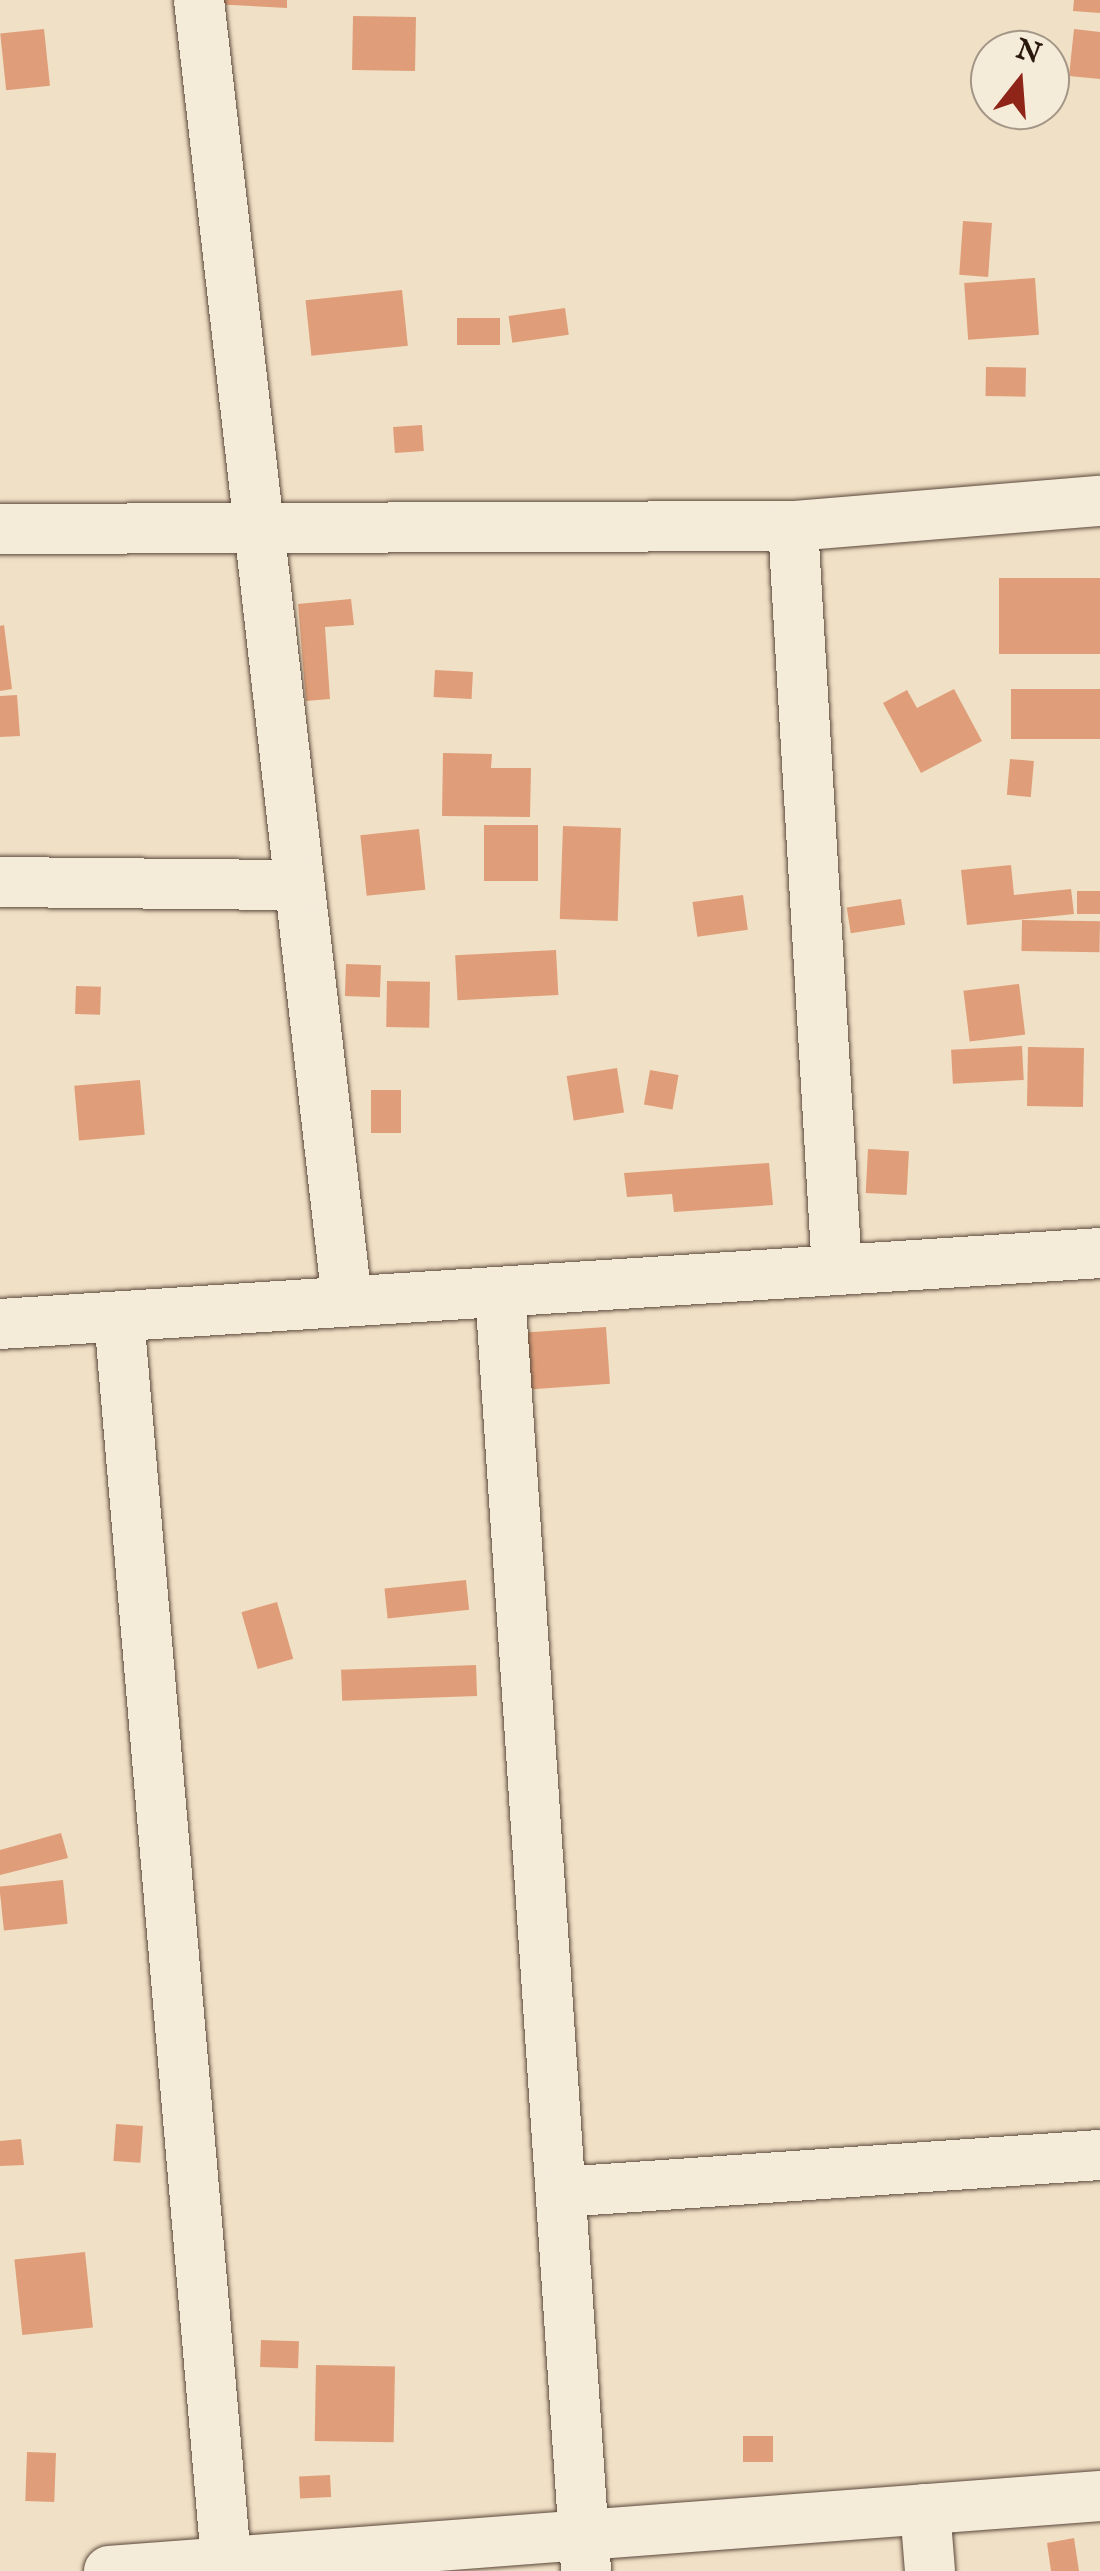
<!DOCTYPE html>
<style>
body{margin:0}
#map{position:relative;width:1100px;height:2571px;overflow:hidden;background:#f0e0c5;font-family:"IM FELL English",serif}
div>[style]{position:absolute}
[style*='--x']{left:calc(var(--x)*1px);top:calc(var(--y)*1px);width:calc(var(--w)*1px);rotate:calc(var(--a)*1deg)}
.building>*{inset:0;background:#df9e79;transform-origin:0 0}
.roads{filter:drop-shadow(0 0 2px #5b483b) drop-shadow(0 0 2px #5b483b)}
.minor>*{height:50px;margin:-25px;padding:0 25px;transform-origin:25px;border-radius:25px;background:#f5ebd9}
span{translate:-50% -50%;white-space:nowrap;text-align:center;line-height:1.15;-webkit-text-stroke:8px #f5ebd9;paint-order:stroke}
.north{position:absolute;left:970px;top:30px;width:100px;height:100px;box-sizing:border-box;background:#f5ebd9;border:2px solid #a39687;border-radius:50%;rotate:17deg;font-size:28px;font-weight:700;line-height:40px;text-align:center;color:#29160d}
.north::after{content:'';display:block;margin:auto;width:35px;height:45px;background:#8f2418;clip-path:polygon(50% 0,100% 100%,50% 72%,0 100%)}
</style>
<div id="map">
<div class="building">
<div style="clip-path:polygon(214px 0,287px 0,287px 8px,213px 4px)"></div>
<div style="clip-path:polygon(1074px 0,1100px 0,1100px 13px,1073px 11px)"></div>
<div style="left:353px;top:16px;width:63px;height:54px;rotate:1deg"></div>
<div style="left:44px;top:29px;width:57px;height:44px;rotate:84deg"></div>
<div style="clip-path:polygon(1074px 29px,1100px 32px,1100px 79px,1069px 76px)"></div>
<div style="left:974px;top:68px;width:16px;height:28px"></div>
<div style="left:963px;top:221px;width:29px;height:54px;rotate:4deg"></div>
<div style="left:1035px;top:278px;width:57px;height:71px;rotate:86deg"></div>
<div style="left:402px;top:290px;width:56px;height:97px;rotate:84deg"></div>
<div style="left:565px;top:308px;width:27px;height:57px;rotate:82deg"></div>
<div style="left:457px;top:318px;width:43px;height:27px"></div>
<div style="left:986px;top:367px;width:40px;height:29px;rotate:1deg"></div>
<div style="left:422px;top:425px;width:26px;height:29px;rotate:86deg"></div>
<div style="left:1100px;top:578px;width:76px;height:101px;rotate:90deg"></div>
<div style="clip-path:polygon(351px 599px,354px 625px,325px 627px,330px 699px,306px 701px,298px 604px)"></div>
<div style="clip-path:polygon(4px 625px,12px 689px,0 691px,0 626px)"></div>
<div style="left:435px;top:670px;width:38px;height:27px;rotate:3deg"></div>
<div style="clip-path:polygon(954px 689px,982px 741px,921px 773px,883px 703px,907px 690px,917px 708px)"></div>
<div style="left:1100px;top:689px;width:50px;height:89px;rotate:90deg"></div>
<div style="clip-path:polygon(17px 695px,20px 736px,0 737px,0 696px)"></div>
<div style="clip-path:polygon(443px 753px,492px 754px,491px 768px,531px 768px,530px 817px,442px 816px)"></div>
<div style="left:1010px;top:759px;width:24px;height:36px;rotate:5deg"></div>
<div style="left:484px;top:825px;width:54px;height:56px"></div>
<div style="left:563px;top:826px;width:58px;height:93px;rotate:2deg"></div>
<div style="left:419px;top:829px;width:61px;height:59px;rotate:84deg"></div>
<div style="clip-path:polygon(1011px 865px,1014px 895px,1071px 889px,1074px 914px,967px 925px,961px 870px)"></div>
<div style="left:1077px;top:891px;width:23px;height:23px"></div>
<div style="left:743px;top:895px;width:35px;height:51px;rotate:82deg"></div>
<div style="left:901px;top:899px;width:26px;height:55px;rotate:81deg"></div>
<div style="left:1022px;top:920px;width:78px;height:31px;rotate:1deg"></div>
<div style="left:556px;top:950px;width:45px;height:101px;rotate:87deg"></div>
<div style="left:346px;top:964px;width:35px;height:32px;rotate:2deg"></div>
<div style="left:387px;top:981px;width:43px;height:46px;rotate:1deg"></div>
<div style="left:1019px;top:984px;width:51px;height:56px;rotate:83deg"></div>
<div style="left:76px;top:986px;width:25px;height:28px;rotate:2deg"></div>
<div style="left:1022px;top:1046px;width:34px;height:71px;rotate:87deg"></div>
<div style="left:1028px;top:1047px;width:56px;height:59px;rotate:1deg"></div>
<div style="left:617px;top:1068px;width:45px;height:51px;rotate:81deg"></div>
<div style="left:650px;top:1070px;width:29px;height:35px;rotate:10deg"></div>
<div style="left:140px;top:1080px;width:55px;height:66px;rotate:85deg"></div>
<div style="left:401px;top:1090px;width:43px;height:30px;rotate:90deg"></div>
<div style="left:868px;top:1149px;width:41px;height:44px;rotate:3deg"></div>
<div style="clip-path:polygon(769px 1163px,773px 1205px,674px 1212px,672px 1194px,627px 1197px,624px 1173px)"></div>
<div style="left:606px;top:1327px;width:57px;height:124px;rotate:86deg"></div>
<div style="left:466px;top:1580px;width:30px;height:82px;rotate:84deg"></div>
<div style="left:277px;top:1602px;width:59px;height:37px;rotate:74deg"></div>
<div style="left:476px;top:1665px;width:31px;height:135px;rotate:88deg"></div>
<div style="clip-path:polygon(61px 1833px,68px 1858px,0 1875px,0 1850px)"></div>
<div style="left:63px;top:1880px;width:44px;height:64px;rotate:84deg"></div>
<div style="left:116px;top:2124px;width:27px;height:37px;rotate:4deg"></div>
<div style="clip-path:polygon(21px 2139px,24px 2165px,0 2166px,0 2141px)"></div>
<div style="left:85px;top:2252px;width:76px;height:71px;rotate:84deg"></div>
<div style="left:261px;top:2340px;width:38px;height:27px;rotate:2deg"></div>
<div style="left:316px;top:2365px;width:79px;height:76px;rotate:1deg"></div>
<div style="left:743px;top:2436px;width:30px;height:26px"></div>
<div style="left:27px;top:2452px;width:29px;height:49px;rotate:2deg"></div>
<div style="left:330px;top:2475px;width:22px;height:31px;rotate:87deg"></div>
<div style="clip-path:polygon(1074px 2538px,1079px 2571px,1051px 2571px,1047px 2543px)"></div>
</div>
<div class="roads">
<div class="minor">
<div style="--x:199;--y:0;--w:1310;--a:83.51"></div>
<div style="--x:793;--y:526;--w:745;--a:86.62"></div>
<div style="--x:0;--y:529;--w:793;--a:-0.22"></div>
<div style="--x:793;--y:526;--w:308;--a:-4.7"></div>
<div style="--x:0;--y:882;--w:299;--a:0.6"></div>
<div style="--x:500;--y:1292;--w:1282;--a:86.15"></div>
<div style="--x:119;--y:1317;--w:1259;--a:85.08"></div>
<div style="--x:0;--y:1324;--w:1102;--a:-3.69"></div>
<div style="--x:561;--y:2192;--w:540;--a:-3.93"></div>
<div style="--x:925;--y:2509;--w:62;--a:85.4"></div>
<div style="--x:109;--y:2571;--w:994;--a:-4.33"></div>
</div>
</div>
<div class="north">N</div>
</div>
